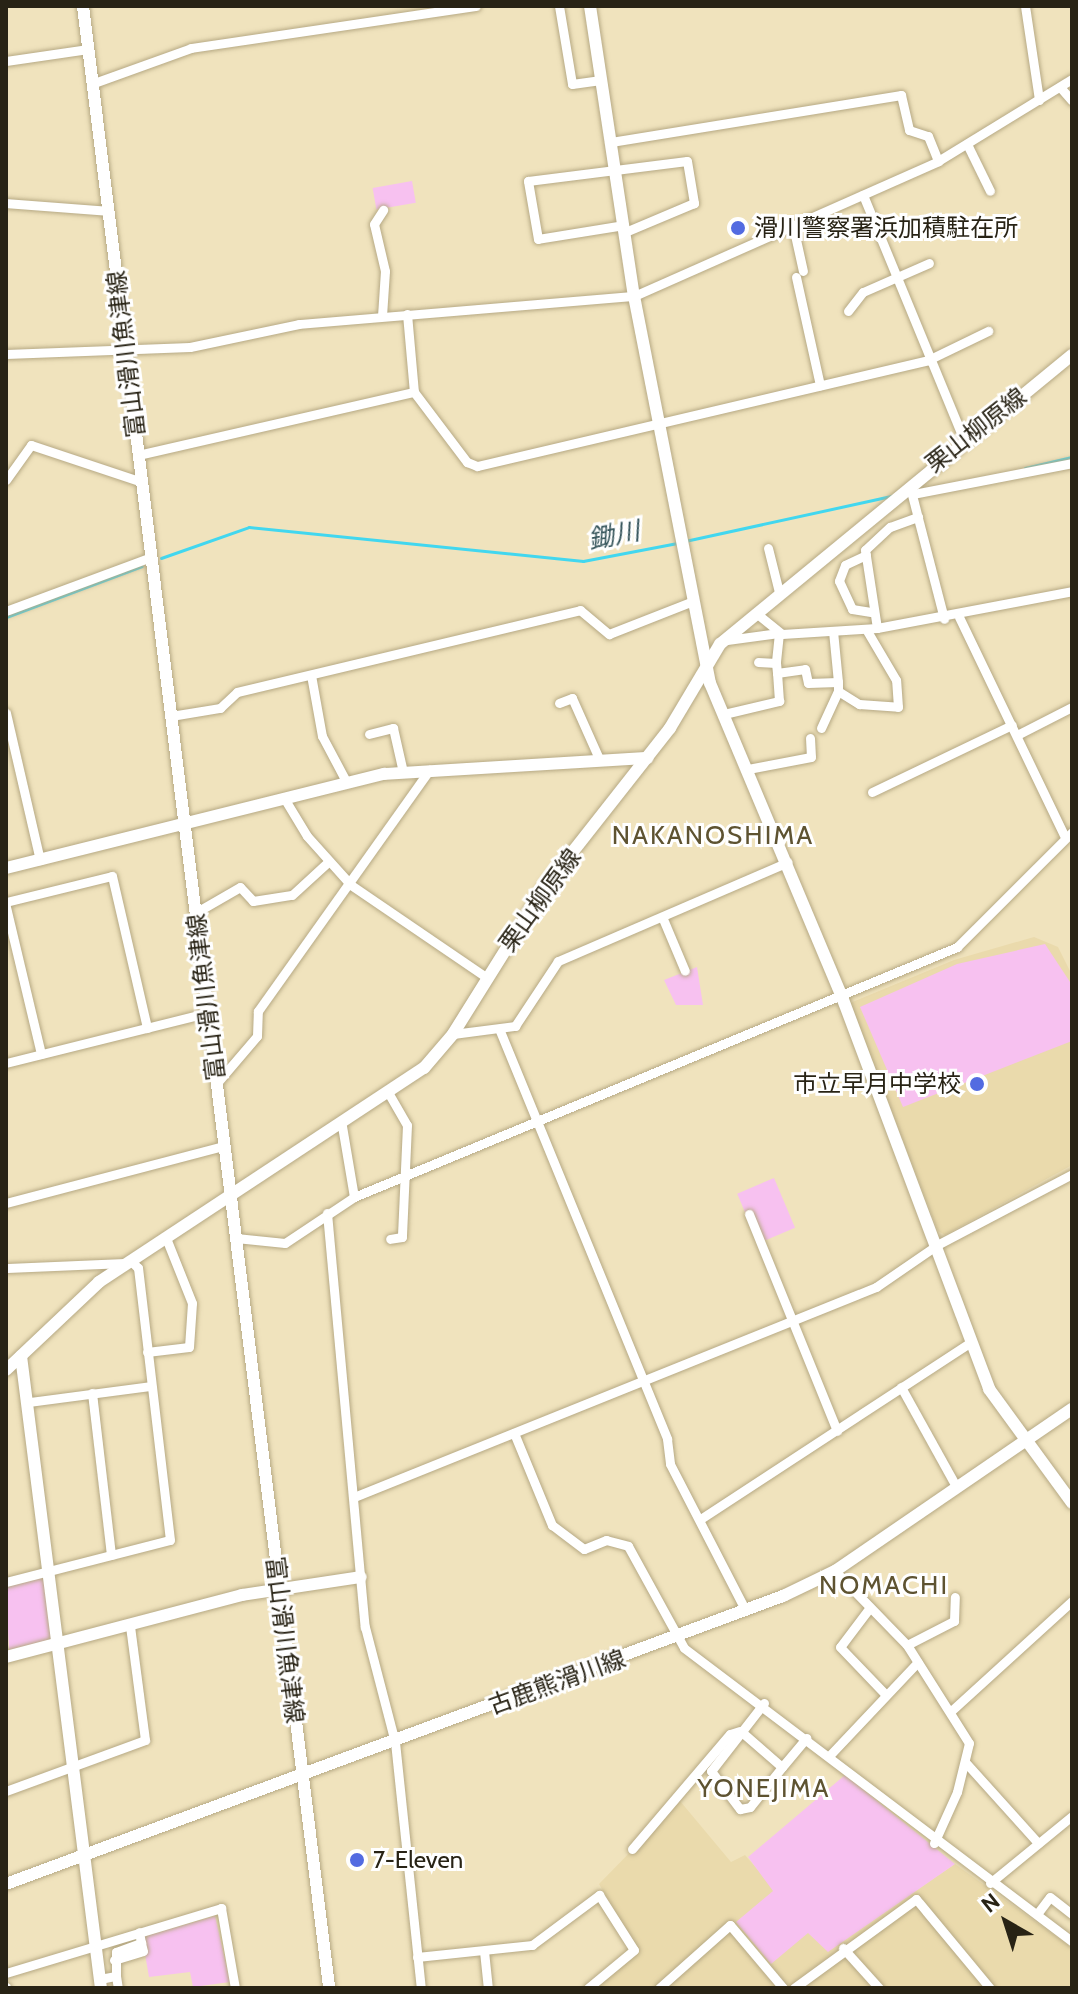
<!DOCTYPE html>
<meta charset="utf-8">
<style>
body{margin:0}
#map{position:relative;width:1078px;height:1994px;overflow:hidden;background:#f0e3bd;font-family:Cabin,"Noto Sans JP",sans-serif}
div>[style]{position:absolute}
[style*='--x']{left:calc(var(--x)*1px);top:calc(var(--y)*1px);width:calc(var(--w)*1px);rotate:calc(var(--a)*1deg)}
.built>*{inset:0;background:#eadaac}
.green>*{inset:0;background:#f7c1f0;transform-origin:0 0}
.stream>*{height:3px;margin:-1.5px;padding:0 1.5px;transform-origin:1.5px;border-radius:1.5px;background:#42d7ef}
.roads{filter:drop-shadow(0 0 2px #b6a984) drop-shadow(0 0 2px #b6a984)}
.street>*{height:9px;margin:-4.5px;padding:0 4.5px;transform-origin:4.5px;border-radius:4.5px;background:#fff}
.secondary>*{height:12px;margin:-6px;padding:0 6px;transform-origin:6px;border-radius:6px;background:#fff}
.dots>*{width:22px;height:22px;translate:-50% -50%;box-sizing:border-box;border:4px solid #fff;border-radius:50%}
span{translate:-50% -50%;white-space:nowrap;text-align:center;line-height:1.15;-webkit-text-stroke:6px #fff;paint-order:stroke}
.poi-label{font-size:24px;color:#282315}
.left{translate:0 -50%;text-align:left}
.right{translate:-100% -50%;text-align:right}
.street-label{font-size:24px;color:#282315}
.water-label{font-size:26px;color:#35545a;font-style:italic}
.neighbourhood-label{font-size:26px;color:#5e5331;letter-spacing:2px}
.frame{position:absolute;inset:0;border:8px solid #282315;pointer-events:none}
.north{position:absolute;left:966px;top:1882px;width:80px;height:80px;-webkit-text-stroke:6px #fff;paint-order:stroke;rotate:321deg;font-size:22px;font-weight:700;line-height:32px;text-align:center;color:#282315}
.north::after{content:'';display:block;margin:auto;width:28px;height:36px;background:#282315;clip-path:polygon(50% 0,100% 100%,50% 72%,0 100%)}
</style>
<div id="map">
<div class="built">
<div style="clip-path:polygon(1034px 937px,1058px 947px,1072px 975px,1072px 1165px,945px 1235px,938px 1231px,850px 1003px,954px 960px)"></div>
<div style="clip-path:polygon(680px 1801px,731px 1862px,745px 1855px,828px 1951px,955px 1864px,1072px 1948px,1070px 1988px,594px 1988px,639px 1951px,599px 1884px)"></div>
</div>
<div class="green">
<div style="left:412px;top:181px;width:22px;height:40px;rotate:80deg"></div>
<div style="clip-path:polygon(1045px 944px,1072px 985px,1072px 1041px,903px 1107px,860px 1007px,957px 964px)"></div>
<div style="clip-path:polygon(697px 967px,703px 1005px,676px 1005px,664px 980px)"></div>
<div style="left:774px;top:1178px;width:54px;height:40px;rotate:67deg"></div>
<div style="clip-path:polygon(45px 1577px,52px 1640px,9px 1650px,6px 1587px)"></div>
<div style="clip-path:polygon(845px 1775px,955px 1864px,828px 1952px,808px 1933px,771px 1964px,736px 1922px,773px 1891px,748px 1857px)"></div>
<div style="clip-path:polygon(215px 1916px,230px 1982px,193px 1987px,190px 1972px,149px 1977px,142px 1937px)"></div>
</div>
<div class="stream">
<div style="--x:1025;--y:468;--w:48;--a:-13.2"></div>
<div style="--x:685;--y:541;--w:212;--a:-12.3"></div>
<div style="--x:161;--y:558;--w:93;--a:-19.4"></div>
<div style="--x:249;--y:527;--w:336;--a:5.8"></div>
<div style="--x:583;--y:561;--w:96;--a:-10.8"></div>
<div style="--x:6;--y:617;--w:145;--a:-20.6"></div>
</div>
<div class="roads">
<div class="street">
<div style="--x:559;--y:6;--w:79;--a:80.5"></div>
<div style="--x:572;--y:84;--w:29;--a:-8"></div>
<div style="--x:1025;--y:6;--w:95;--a:81.5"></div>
<div style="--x:6;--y:61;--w:83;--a:-8.3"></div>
<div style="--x:94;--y:83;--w:103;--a:-19.8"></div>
<div style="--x:191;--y:48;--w:288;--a:-8.4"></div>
<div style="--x:1060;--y:87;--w:18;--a:49"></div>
<div style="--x:611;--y:142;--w:294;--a:-9.2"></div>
<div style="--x:901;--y:95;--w:36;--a:77"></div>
<div style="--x:909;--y:130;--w:20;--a:18"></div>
<div style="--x:928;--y:136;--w:27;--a:68"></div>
<div style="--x:967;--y:144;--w:52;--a:63.9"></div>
<div style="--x:863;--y:195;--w:265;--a:67.6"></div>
<div style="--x:6;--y:203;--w:103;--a:4.4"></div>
<div style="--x:624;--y:225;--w:87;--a:170.8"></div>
<div style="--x:538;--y:239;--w:59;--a:-99.8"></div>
<div style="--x:528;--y:181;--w:160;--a:-7.2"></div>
<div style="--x:687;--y:161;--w:43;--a:80.5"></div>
<div style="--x:694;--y:203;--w:75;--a:157.2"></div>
<div style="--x:793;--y:226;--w:46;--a:77.5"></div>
<div style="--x:796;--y:277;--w:111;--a:77.5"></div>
<div style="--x:848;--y:311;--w:24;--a:-52"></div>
<div style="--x:863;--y:292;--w:72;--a:-23.7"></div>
<div style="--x:407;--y:314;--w:78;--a:84.9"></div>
<div style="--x:414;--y:392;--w:88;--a:52.9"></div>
<div style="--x:467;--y:462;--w:11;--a:22"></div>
<div style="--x:477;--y:466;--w:463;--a:-13.2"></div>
<div style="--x:928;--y:360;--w:67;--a:-25.8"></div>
<div style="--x:382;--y:316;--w:45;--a:-86.2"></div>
<div style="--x:385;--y:271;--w:48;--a:-103.2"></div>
<div style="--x:374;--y:224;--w:17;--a:-57"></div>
<div style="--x:6;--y:354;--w:184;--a:-2.2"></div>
<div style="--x:190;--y:347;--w:111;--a:-11.9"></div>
<div style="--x:299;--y:324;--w:336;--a:-4.8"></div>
<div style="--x:634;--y:296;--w:333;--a:-23.9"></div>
<div style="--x:938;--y:161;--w:157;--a:-31.5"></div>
<div style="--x:138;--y:455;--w:283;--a:-12.9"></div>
<div style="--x:6;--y:480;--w:43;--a:-54.5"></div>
<div style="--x:31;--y:445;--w:117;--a:18.4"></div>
<div style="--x:911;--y:491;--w:132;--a:75.5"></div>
<div style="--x:913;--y:494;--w:162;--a:-11"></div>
<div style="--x:768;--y:548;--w:45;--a:76"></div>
<div style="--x:866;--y:555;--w:23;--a:155"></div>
<div style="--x:845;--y:565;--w:17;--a:111"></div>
<div style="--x:839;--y:581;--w:31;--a:65"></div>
<div style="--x:852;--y:609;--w:19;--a:9"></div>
<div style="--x:6;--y:611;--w:155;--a:-20.4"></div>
<div style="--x:756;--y:613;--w:33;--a:39"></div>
<div style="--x:782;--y:634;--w:95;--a:-3.6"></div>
<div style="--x:877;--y:628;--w:198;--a:-10.7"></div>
<div style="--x:959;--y:617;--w:242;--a:64.3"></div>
<div style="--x:877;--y:628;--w:79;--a:-98.7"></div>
<div style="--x:865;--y:550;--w:34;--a:-43"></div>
<div style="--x:890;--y:527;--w:30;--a:-20"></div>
<div style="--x:727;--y:640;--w:52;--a:-7.7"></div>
<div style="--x:779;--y:633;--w:30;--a:96"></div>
<div style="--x:776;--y:663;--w:18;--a:-177"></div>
<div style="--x:776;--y:663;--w:10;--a:84"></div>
<div style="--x:777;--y:673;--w:28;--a:-8"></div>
<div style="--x:805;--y:669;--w:14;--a:78"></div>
<div style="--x:808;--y:683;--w:30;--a:-2"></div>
<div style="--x:838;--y:682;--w:51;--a:-95.6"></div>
<div style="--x:311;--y:675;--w:62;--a:79.8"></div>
<div style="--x:322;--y:736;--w:53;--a:62"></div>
<div style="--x:838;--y:682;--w:9;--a:90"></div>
<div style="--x:838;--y:691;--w:25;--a:32"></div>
<div style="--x:859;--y:704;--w:39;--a:4"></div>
<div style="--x:898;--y:707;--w:27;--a:-94"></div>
<div style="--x:896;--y:680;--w:59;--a:-120.5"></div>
<div style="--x:559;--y:703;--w:14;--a:-21"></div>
<div style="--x:572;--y:698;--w:69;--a:66"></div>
<div style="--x:6;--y:713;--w:151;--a:77"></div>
<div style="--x:724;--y:714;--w:57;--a:-13.3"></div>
<div style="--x:779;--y:701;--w:28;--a:-94"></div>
<div style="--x:171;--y:716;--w:50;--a:-9.3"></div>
<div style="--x:220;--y:708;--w:23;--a:-43"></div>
<div style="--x:237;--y:692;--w:353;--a:-13.4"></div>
<div style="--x:580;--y:610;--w:38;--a:40"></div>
<div style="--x:609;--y:634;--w:90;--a:-21.4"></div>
<div style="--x:821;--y:728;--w:41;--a:-65.3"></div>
<div style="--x:369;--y:734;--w:25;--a:-14"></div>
<div style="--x:393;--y:728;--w:45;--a:77.2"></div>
<div style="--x:1017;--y:735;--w:62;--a:-27"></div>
<div style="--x:748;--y:769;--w:64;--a:-10.8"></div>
<div style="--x:811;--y:757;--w:19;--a:-93"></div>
<div style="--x:872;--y:792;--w:155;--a:-25.6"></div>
<div style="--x:284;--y:798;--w:44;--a:58.8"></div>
<div style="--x:307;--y:836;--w:66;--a:48.1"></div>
<div style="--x:351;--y:885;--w:163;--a:34.3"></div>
<div style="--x:6;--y:902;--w:109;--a:-13.8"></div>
<div style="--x:112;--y:876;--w:156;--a:77"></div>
<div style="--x:6;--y:907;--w:151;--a:76.6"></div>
<div style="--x:195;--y:913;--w:52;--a:-30"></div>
<div style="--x:240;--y:887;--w:19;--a:47"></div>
<div style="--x:253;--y:901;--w:39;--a:-9"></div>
<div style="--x:292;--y:895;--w:49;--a:-42.5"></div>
<div style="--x:663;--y:919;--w:56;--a:67.1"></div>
<div style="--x:500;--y:1031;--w:441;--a:67.7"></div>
<div style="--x:667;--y:1439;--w:25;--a:83"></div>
<div style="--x:670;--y:1464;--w:165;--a:62.7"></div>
<div style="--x:453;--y:1034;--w:63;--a:-7.4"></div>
<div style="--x:515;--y:1026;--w:78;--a:-56.5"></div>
<div style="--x:558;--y:961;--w:250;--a:-23.3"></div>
<div style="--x:6;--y:1063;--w:207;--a:-14"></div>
<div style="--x:216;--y:1084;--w:63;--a:-49.5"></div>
<div style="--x:257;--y:1036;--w:25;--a:-88"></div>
<div style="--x:258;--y:1011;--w:296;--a:-54.6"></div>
<div style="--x:389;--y:1094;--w:36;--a:60"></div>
<div style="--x:407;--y:1125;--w:112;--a:92.6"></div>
<div style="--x:402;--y:1237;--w:12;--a:171"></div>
<div style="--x:342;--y:1126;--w:72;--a:80.4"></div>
<div style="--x:6;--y:1203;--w:225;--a:-14.7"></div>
<div style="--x:327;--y:1213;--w:416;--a:84.8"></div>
<div style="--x:365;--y:1627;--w:119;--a:75.4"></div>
<div style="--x:395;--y:1742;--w:247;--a:84"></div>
<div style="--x:749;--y:1214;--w:234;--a:67.9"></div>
<div style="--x:236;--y:1238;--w:49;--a:5.8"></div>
<div style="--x:285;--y:1243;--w:83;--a:-33.7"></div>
<div style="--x:354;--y:1197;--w:653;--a:-22.52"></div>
<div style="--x:957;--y:947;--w:163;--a:-45"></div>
<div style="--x:6;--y:1268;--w:120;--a:-2.4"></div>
<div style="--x:147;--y:1352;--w:42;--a:-6.8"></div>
<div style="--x:189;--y:1347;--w:44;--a:-86.1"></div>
<div style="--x:192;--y:1303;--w:70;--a:-111.8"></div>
<div style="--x:901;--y:1387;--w:115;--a:61"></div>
<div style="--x:92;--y:1393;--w:163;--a:83.3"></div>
<div style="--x:29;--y:1402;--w:123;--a:-7.5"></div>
<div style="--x:514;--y:1433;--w:100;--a:67.6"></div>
<div style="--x:552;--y:1525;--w:40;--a:37"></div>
<div style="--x:584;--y:1549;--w:24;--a:-22"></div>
<div style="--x:606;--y:1540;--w:23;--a:15"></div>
<div style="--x:628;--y:1546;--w:116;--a:61.2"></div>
<div style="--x:684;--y:1648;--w:486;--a:37.1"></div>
<div style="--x:354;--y:1497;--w:563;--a:-21.91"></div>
<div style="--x:876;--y:1287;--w:74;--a:-34.5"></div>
<div style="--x:937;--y:1245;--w:153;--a:-27.7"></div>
<div style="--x:702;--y:1518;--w:321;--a:-33.2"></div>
<div style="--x:835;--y:1571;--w:103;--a:45.8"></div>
<div style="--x:907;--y:1645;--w:116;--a:57.7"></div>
<div style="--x:969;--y:1743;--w:50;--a:103.8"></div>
<div style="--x:957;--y:1792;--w:56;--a:114.3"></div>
<div style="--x:6;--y:1582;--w:169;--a:-14.4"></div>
<div style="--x:170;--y:1540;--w:274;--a:-96.7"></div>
<div style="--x:138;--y:1268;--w:11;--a:-135"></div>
<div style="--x:868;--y:1610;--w:46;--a:127.1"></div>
<div style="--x:840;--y:1647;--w:66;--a:46.2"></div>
<div style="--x:907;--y:1645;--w:53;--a:-27.1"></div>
<div style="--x:954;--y:1621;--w:24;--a:-88"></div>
<div style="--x:764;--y:1703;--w:86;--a:127.9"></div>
<div style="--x:711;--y:1771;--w:48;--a:52.7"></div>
<div style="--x:740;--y:1809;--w:10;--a:-11"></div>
<div style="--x:750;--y:1807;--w:51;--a:-51.3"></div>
<div style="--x:950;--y:1712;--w:165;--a:-42.3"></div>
<div style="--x:744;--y:1734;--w:50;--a:41"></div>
<div style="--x:782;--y:1767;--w:38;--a:-50"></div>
<div style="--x:829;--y:1756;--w:129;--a:-46.6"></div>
<div style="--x:966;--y:1763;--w:108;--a:48"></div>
<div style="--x:6;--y:1791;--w:148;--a:-20.1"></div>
<div style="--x:145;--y:1740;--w:115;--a:-97.5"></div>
<div style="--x:632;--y:1849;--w:151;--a:-49.6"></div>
<div style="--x:730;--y:1734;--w:10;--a:-17"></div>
<div style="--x:990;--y:1883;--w:106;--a:-39.3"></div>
<div style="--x:1037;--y:1914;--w:21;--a:-53"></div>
<div style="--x:1050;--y:1897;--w:28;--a:38"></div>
<div style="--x:843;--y:1948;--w:54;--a:48"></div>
<div style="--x:484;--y:1951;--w:37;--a:84"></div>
<div style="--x:417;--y:1957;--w:116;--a:-6"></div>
<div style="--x:532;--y:1945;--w:84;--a:-36.7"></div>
<div style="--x:599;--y:1895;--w:65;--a:57.5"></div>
<div style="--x:634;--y:1950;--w:60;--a:140.4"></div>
<div style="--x:114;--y:1960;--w:30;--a:-17"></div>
<div style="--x:143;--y:1951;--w:8;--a:-104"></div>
<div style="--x:6;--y:1973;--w:225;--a:-16.8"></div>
<div style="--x:221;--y:1908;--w:81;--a:80.1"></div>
<div style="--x:116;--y:1976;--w:24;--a:-90"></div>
<div style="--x:116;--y:1952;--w:27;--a:-20"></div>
<div style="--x:141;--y:1943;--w:11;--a:-100"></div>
<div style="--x:100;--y:1979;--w:16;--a:-11"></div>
<div style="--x:116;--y:1976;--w:12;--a:81"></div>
<div style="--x:6;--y:1987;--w:1;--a:90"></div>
<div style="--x:659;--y:1988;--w:95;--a:-41.6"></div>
<div style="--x:730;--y:1925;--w:82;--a:49.9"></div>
<div style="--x:794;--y:1988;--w:151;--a:-36.1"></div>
<div style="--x:916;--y:1899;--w:116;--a:50.3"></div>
</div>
<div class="secondary">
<div style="--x:83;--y:6;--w:1997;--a:82.92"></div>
<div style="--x:590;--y:6;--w:293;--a:81.4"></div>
<div style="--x:634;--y:296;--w:394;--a:78.9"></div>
<div style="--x:710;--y:683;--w:341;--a:67.2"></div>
<div style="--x:842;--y:997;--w:419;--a:69.4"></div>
<div style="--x:989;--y:1389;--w:141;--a:53.9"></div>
<div style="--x:6;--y:868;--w:390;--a:-14"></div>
<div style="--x:384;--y:774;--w:264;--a:-3.5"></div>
<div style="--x:21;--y:1356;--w:637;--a:82.79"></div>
<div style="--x:6;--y:1370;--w:128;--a:-43.4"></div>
<div style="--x:99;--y:1282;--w:389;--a:-33.4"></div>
<div style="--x:424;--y:1068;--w:45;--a:-49.5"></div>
<div style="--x:453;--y:1034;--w:173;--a:-58"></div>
<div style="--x:545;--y:887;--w:202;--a:-51.8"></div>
<div style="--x:670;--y:728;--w:98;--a:-59.2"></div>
<div style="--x:720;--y:644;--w:455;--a:-39.4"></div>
<div style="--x:6;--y:1657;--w:244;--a:-14.7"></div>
<div style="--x:242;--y:1595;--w:120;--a:-8.6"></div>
<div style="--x:6;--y:1884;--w:829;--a:-20.34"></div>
<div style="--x:783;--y:1596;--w:58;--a:-25.7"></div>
<div style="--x:835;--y:1571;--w:287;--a:-34.4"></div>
</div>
</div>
<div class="dots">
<div style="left:738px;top:228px;background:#536be1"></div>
<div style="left:977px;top:1084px;background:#536be1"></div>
<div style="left:357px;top:1860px;background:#536be1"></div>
</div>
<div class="poi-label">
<span class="left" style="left:754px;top:228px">滑川警察署浜加積駐在所</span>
<span class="right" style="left:961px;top:1084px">市立早月中学校</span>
<span class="left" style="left:373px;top:1860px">7-Eleven</span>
</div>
<div class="street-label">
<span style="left:126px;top:354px;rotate:-97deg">富山滑川魚津線</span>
<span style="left:976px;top:430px;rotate:-38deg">栗山柳原線</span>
<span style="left:540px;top:900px;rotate:-54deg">栗山柳原線</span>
<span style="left:206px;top:997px;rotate:-97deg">富山滑川魚津線</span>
<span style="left:285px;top:1640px;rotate:83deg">富山滑川魚津線</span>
<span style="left:557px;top:1682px;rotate:-20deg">古鹿熊滑川線</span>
</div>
<div class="water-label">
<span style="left:614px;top:536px;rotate:-11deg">鋤川</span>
</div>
<div class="neighbourhood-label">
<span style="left:713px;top:836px">NAKANOSHIMA</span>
<span style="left:884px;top:1586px">NOMACHI</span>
<span style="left:764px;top:1789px">YONEJIMA</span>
</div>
<div class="frame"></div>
<div class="north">N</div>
</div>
